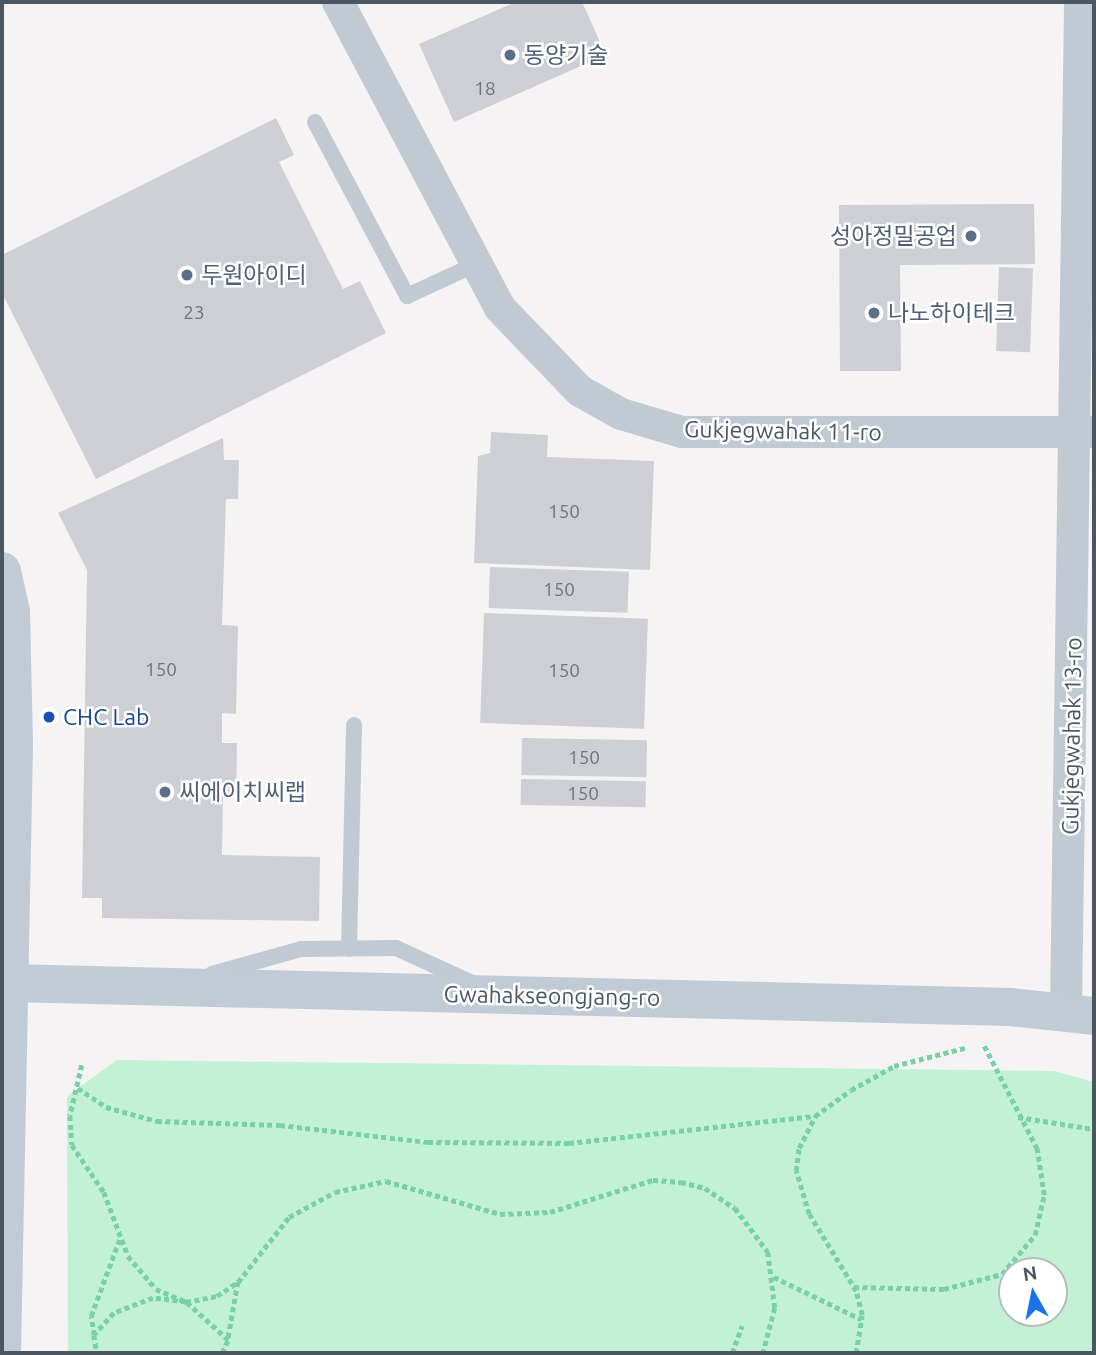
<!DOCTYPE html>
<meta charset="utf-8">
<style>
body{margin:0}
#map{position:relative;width:1096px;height:1355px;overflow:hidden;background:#f5f3f3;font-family:Ubuntu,"Noto Sans KR",sans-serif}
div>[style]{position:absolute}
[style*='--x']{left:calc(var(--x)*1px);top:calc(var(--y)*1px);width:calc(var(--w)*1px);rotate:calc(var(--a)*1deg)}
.green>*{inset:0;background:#c3f1d5}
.building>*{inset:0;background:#cdcfd5;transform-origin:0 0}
.path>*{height:4.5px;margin-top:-2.25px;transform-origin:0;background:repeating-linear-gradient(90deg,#7ad0a6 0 5px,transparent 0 8.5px)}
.lane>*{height:16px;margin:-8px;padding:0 8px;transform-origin:8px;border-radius:8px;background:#c1cad2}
.street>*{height:32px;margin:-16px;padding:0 16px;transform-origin:16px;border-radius:16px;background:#c1cad2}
.secondary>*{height:38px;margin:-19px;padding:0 19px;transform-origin:19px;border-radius:19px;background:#c1cbd6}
.dots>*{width:19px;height:19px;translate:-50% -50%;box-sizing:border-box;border:4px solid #fff;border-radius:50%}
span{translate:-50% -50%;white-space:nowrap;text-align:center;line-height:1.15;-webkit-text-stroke:5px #fff;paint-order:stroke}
.number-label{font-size:19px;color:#6b747e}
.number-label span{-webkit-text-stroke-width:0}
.service-label{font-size:23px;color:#4e5e75}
.left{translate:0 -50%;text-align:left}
.right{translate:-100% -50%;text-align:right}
.street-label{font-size:23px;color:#4a5661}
.transit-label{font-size:23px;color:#164399}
.frame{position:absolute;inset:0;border:4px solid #4a5661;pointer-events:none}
.north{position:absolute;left:998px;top:1257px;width:70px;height:70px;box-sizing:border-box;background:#fff;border:2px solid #b7bbc0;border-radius:50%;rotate:351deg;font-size:19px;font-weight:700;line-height:28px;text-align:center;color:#4a5661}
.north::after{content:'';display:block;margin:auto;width:24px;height:32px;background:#1a73e8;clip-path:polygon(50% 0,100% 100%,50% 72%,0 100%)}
</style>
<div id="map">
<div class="green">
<div style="clip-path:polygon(evenodd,117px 1060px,1054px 1071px,1094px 1082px,1094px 1353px,68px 1353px,67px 1096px,117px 1060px,1012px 1271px,1054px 1271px,1054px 1313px,1012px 1313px,1012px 1271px)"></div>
</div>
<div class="building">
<div style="clip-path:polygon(516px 2px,582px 2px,606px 55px,454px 122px,419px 44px)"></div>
<div style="clip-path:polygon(276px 118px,294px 155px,279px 162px,343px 289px,360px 281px,386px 333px,96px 479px,2px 293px,2px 255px)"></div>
<div style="clip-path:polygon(1034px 204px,1035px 264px,900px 265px,901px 371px,840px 371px,839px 205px)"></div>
<div style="left:999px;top:267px;width:34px;height:84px;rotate:2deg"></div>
<div style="clip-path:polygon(491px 432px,548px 435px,547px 457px,654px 461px,650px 570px,474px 563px,478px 456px,490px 453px)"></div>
<div style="clip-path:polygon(223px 438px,224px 460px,239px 460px,238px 499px,226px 499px,222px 625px,238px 626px,236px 714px,222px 713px,222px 743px,237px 743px,236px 795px,223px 795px,222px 855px,320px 857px,319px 921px,102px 918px,102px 898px,82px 898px,87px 570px,58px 513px)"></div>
<div style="left:490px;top:567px;width:139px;height:41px;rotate:2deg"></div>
<div style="left:484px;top:613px;width:164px;height:110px;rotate:2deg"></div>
<div style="left:522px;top:738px;width:125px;height:37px;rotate:1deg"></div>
<div style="left:521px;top:779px;width:125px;height:26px;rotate:1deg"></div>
</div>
<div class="path">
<div style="--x:82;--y:1065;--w:52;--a:103.2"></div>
<div style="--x:70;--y:1116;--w:29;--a:86"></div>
<div style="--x:72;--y:1145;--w:57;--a:55.8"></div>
<div style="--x:104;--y:1192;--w:68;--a:69.4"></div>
<div style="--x:128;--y:1256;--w:43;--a:49.7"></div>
<div style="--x:156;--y:1289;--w:33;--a:23"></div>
<div style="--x:186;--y:1302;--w:32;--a:-11"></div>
<div style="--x:217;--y:1296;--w:25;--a:-34"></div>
<div style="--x:238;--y:1282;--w:59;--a:99.8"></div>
<div style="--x:228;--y:1340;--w:57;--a:-137.9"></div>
<div style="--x:186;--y:1302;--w:33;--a:-173"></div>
<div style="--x:153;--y:1298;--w:42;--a:159"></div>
<div style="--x:114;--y:1313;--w:30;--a:132"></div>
<div style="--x:94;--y:1335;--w:18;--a:81"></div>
<div style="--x:78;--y:1088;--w:34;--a:34"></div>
<div style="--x:106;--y:1107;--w:53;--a:15.4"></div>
<div style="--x:157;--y:1121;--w:123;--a:1.9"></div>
<div style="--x:280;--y:1125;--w:149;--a:6.6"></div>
<div style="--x:428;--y:1142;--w:141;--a:0.4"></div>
<div style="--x:569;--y:1143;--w:247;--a:-6.3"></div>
<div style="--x:1018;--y:1117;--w:77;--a:9"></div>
<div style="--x:774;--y:1277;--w:97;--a:25.8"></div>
<div style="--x:238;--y:1282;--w:83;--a:-51.9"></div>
<div style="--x:289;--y:1217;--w:52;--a:-28.5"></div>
<div style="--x:335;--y:1192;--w:52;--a:-12.2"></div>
<div style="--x:386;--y:1181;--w:119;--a:16.1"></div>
<div style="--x:500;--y:1214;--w:50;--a:-2.3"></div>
<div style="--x:550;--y:1212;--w:108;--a:-17.3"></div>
<div style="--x:653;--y:1180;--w:28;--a:4"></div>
<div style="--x:681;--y:1182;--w:25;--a:14"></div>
<div style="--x:705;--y:1188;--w:36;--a:34"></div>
<div style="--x:735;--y:1208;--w:55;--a:53.1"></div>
<div style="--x:768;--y:1252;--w:56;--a:82.9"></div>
<div style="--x:775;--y:1308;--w:47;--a:104.9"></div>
<div style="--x:854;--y:1287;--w:90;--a:1.3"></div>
<div style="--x:944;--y:1289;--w:60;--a:-14.5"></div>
<div style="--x:1002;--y:1274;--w:51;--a:-49.8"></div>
<div style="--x:1035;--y:1235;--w:41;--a:-77.3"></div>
<div style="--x:1044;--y:1195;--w:47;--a:-98.7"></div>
<div style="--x:1037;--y:1149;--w:116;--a:-117.2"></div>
<div style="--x:94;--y:1335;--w:19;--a:-99"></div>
<div style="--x:91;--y:1316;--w:83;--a:-69.6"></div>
<div style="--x:222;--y:1353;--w:14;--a:-65"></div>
<div style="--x:732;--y:1353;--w:29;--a:-70"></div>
<div style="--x:856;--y:1353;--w:38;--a:-81"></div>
<div style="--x:862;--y:1315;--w:25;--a:-104"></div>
<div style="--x:856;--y:1291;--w:90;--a:-121.4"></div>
<div style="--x:809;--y:1214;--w:45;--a:-106.8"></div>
<div style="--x:796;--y:1171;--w:23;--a:-83"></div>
<div style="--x:799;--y:1148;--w:36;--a:-63"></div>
<div style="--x:815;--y:1116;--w:44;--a:-35.8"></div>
<div style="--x:851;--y:1090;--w:49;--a:-29.2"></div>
<div style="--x:894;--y:1066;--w:76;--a:-14.4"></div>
</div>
<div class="lane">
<div style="--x:315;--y:122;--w:197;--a:62.1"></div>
<div style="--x:407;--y:296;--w:74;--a:-24.8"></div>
<div style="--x:349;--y:949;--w:224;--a:-88.7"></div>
<div style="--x:212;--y:974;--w:92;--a:-15.7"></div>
<div style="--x:301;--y:949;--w:95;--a:-0.6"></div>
<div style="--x:396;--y:948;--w:84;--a:24.7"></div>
</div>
<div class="street">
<div style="--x:338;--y:2;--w:346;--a:62.1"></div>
<div style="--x:500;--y:308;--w:115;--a:46.1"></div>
<div style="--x:580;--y:391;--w:47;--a:29.3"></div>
<div style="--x:621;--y:414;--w:64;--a:16.4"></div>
<div style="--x:682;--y:432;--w:412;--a:0"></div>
<div style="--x:1066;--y:1009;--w:1007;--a:-89.2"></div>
</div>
<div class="secondary">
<div style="--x:2;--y:571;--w:42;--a:77.6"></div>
<div style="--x:11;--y:612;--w:133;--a:88.7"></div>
<div style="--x:14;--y:745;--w:608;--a:91.13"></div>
<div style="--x:9;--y:983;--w:1001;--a:1.37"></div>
<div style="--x:1010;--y:1007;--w:84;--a:6.1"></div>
</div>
<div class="dots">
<div style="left:510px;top:55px;background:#5c6f8a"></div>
<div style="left:971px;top:236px;background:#5c6f8a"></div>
<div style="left:187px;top:275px;background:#5c6f8a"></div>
<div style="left:874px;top:313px;background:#5c6f8a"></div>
<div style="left:49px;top:717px;background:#1a4fb4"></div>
<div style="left:165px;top:792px;background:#5c6f8a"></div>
</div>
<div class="number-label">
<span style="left:485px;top:89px">18</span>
<span style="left:194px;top:313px">23</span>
<span style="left:564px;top:512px">150</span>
<span style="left:559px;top:590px">150</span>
<span style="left:161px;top:670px">150</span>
<span style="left:564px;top:671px">150</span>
<span style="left:584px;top:758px">150</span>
<span style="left:583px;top:794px">150</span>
</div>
<div class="service-label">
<span class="left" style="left:524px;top:55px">동양기술</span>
<span class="right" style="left:957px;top:236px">성아정밀공업</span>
<span class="left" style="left:201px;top:275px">두원아이디</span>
<span class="left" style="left:888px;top:313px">나노하이테크</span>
<span class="left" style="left:179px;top:792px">씨에이치씨랩</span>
</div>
<div class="street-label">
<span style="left:783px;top:431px;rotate:1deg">Gukjegwahak 11-ro</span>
<span style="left:1072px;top:736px;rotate:-89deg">Gukjegwahak 13-ro</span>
<span style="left:552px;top:996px;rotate:1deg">Gwahakseongjang-ro</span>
</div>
<div class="transit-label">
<span class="left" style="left:63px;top:717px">CHC Lab</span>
</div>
<div class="frame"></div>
<div class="north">N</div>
</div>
